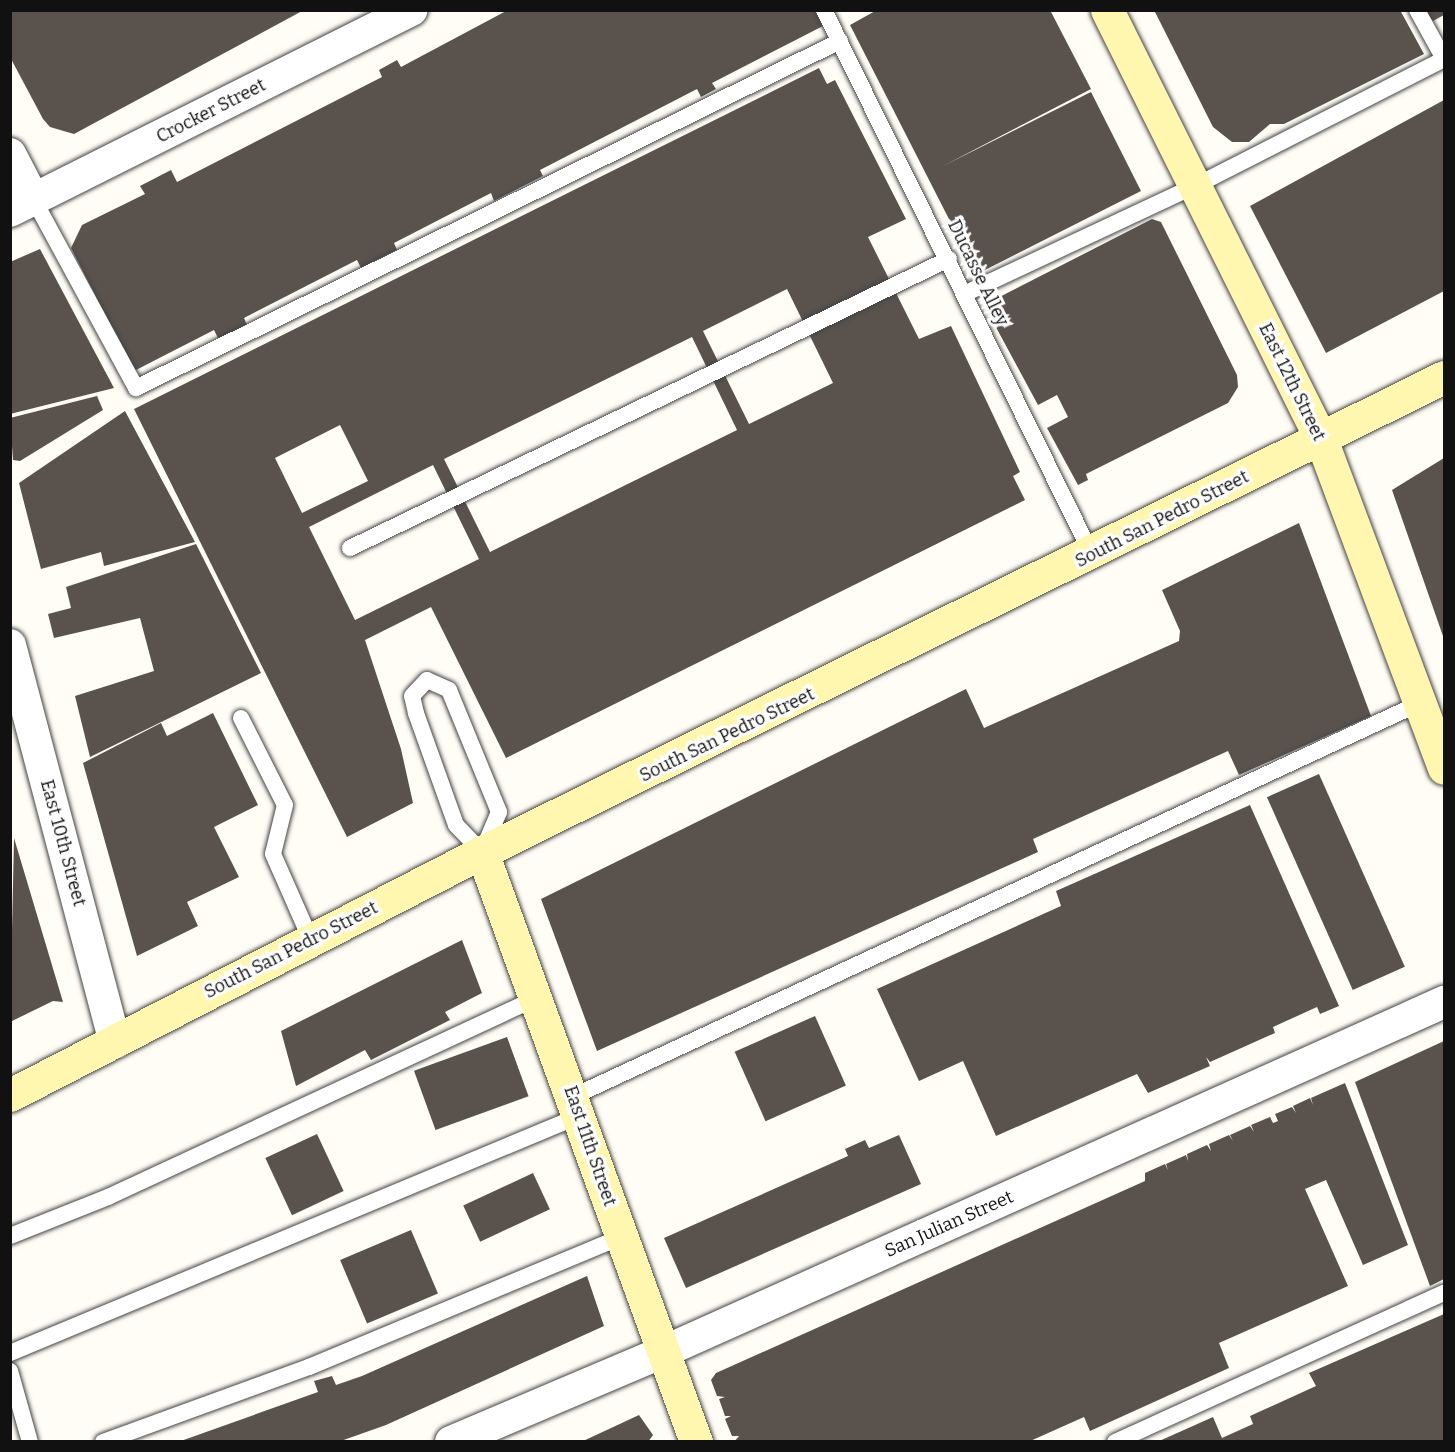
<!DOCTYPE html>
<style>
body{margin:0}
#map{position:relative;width:1455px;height:1452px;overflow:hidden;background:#fffdf5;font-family:Bitter,serif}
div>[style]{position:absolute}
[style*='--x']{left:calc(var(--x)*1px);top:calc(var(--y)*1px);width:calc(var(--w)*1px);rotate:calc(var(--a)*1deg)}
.building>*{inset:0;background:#5a524d;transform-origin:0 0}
.roads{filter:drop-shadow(0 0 2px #444) drop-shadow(0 0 2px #444)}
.lane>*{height:16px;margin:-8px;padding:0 8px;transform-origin:8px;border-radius:8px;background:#fff}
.street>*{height:32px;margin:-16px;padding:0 16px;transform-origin:16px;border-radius:16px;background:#fff}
.secondary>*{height:33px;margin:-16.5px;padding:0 16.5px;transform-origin:16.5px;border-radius:16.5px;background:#fff6b0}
span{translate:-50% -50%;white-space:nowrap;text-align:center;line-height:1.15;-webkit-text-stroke:6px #fff;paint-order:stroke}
.street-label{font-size:18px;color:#111}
.frame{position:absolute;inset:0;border:12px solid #111;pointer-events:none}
</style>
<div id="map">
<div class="building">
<div style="clip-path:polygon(10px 10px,304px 10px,74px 134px,50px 127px,43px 119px,10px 57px)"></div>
<div style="clip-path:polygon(508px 10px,815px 10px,823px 26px,712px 83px,716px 89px,701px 97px,697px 89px,540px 170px,543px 176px,494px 201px,491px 193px,394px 243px,397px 250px,361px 268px,357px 260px,244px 318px,247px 325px,219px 340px,214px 330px,134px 371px,71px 248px,82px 225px,145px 194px,140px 186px,171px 170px,177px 182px,382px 77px,379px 70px,397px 60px,401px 67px)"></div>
<div style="clip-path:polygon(877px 10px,1050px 10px,1091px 89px,943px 166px,1091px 92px,1141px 191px,977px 274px,850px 25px)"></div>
<div style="clip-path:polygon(1154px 10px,1400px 10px,1424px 54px,1284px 124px,1270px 124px,1249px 142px,1232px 142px,1213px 127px)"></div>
<div style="clip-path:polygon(1424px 10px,1444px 10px,1444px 15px,1433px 21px)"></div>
<div style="clip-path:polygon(evenodd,819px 68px,827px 84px,835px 80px,906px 219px,868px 237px,919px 339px,951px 326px,1020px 472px,1013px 476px,1025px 500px,506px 758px,431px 607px,365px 640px,401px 749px,413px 803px,347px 837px,134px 409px,819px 68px,787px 289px,833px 383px,749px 424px,703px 331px,787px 289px,819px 68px,692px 337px,737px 430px,490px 552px,444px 459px,692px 337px,819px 68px,340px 425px,368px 481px,302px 513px,275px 458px,340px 425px,819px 68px,433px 465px,479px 559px,355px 620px,309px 527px,433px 465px)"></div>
<div style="clip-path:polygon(1444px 100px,1444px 291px,1326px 353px,1250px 206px)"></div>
<div style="clip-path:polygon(1152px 219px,1161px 222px,1237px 375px,1238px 387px,1228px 403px,1086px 474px,1088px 480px,1078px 485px,1047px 428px,1068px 417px,1057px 395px,1038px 405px,984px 305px)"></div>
<div style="clip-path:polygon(40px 249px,114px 388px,10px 414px,10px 262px)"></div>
<div style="clip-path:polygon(97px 396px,103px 410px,20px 461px,13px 460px,10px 418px)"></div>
<div style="clip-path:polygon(125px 411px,195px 542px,104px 566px,101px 552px,41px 569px,19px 483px)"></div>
<div style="clip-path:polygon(1444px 458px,1444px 639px,1392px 490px)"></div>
<div style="clip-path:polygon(1299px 523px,1371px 716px,1239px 775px,1228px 751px,1033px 839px,1038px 852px,597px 1051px,541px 899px,966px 689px,984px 728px,1179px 641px,1180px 631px,1162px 590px)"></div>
<div style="clip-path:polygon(196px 544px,261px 673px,90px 757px,75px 696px,154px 671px,140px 618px,54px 638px,48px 614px,71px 608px,66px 587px)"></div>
<div style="clip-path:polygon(213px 713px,258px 805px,214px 827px,239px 877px,187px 902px,198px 926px,137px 956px,83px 763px,161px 723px,167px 736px)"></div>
<div style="left:1319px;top:774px;width:211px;height:57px;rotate:66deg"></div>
<div style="clip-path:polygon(1250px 805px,1339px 1006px,1320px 1014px,1317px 1007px,1273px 1027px,1275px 1033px,1210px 1062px,1206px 1057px,1210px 1066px,1148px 1093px,1137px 1074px,996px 1136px,963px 1061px,919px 1081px,877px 989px,1061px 906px,1056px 891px)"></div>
<div style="clip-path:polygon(14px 838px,63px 1002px,53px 1001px,10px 1022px)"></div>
<div style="clip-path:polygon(462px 940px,482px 993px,445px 1012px,450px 1020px,371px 1060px,365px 1050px,296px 1086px,281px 1031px)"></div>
<div style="left:815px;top:1016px;width:76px;height:88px;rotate:66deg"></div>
<div style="left:507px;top:1037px;width:63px;height:99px;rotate:70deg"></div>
<div style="clip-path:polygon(1444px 1041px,1444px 1279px,1430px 1286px,1355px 1082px)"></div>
<div style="clip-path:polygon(1345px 1083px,1408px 1245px,1363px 1265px,1326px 1180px,1305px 1189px,1348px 1286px,1219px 1343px,1229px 1368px,1090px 1431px,1084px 1417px,1028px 1442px,734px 1442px,739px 1436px,732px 1436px,725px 1419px,731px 1416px,725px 1416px,719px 1399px,725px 1397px,717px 1396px,711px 1380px,716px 1373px,1145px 1181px,1145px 1173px,1165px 1164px,1168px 1170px,1166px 1164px,1186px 1155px,1188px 1161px,1187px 1154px,1207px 1145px,1211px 1151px,1209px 1144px,1229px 1135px,1233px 1141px,1230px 1135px,1250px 1126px,1254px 1132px,1251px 1125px,1270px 1117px,1273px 1123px,1278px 1121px,1275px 1114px,1292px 1107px,1296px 1113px,1293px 1106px,1310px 1098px,1313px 1105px,1311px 1098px,1329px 1090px,1332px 1096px,1329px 1090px)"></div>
<div style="left:317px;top:1134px;width:63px;height:57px;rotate:65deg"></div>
<div style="clip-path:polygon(899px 1135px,921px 1184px,686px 1288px,664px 1238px,848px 1156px,845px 1149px,865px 1140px,869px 1148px)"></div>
<div style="left:533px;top:1173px;width:40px;height:77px;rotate:65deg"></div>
<div style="left:411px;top:1230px;width:69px;height:77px;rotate:67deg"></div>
<div style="clip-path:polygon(587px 1276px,604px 1326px,386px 1425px,338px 1442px,178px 1442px,318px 1392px,314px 1381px,332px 1376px,336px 1385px,362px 1376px)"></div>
<div style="clip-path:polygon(1444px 1314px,1444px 1442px,1157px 1442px,1213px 1417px,1222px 1438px,1253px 1424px,1250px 1416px,1316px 1386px,1309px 1373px)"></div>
<div style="clip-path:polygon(639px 1415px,653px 1435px,648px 1442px,581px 1442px)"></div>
</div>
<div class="roads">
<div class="lane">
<div style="--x:824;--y:10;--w:607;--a:63.81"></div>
<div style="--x:1417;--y:10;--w:56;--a:61.1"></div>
<div style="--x:34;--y:200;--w:214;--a:61.5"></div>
<div style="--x:136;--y:388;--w:785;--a:-26.24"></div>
<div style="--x:966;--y:293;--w:255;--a:-25.1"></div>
<div style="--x:1197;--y:185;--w:277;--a:-27"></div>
<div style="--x:350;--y:548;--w:665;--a:-25.76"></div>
<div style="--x:427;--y:680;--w:24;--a:24"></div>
<div style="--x:449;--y:690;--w:132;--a:67.7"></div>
<div style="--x:499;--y:812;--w:43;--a:113"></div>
<div style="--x:482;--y:852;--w:37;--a:-134"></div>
<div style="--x:456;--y:825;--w:119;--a:-109.7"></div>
<div style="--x:416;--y:713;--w:17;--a:-103"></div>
<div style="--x:412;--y:696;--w:22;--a:-47"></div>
<div style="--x:241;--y:718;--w:97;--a:63.2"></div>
<div style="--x:285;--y:805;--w:50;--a:103.8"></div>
<div style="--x:273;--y:854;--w:92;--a:66.2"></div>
<div style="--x:572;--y:1097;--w:935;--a:-24.92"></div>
<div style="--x:10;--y:1236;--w:105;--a:-21.7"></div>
<div style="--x:108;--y:1197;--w:473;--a:-24.9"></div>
<div style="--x:10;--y:1353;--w:616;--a:-22.61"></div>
<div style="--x:10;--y:1371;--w:74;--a:74.3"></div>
<div style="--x:103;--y:1442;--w:219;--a:-20"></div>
<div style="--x:309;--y:1367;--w:339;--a:-22.6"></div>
<div style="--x:1115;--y:1442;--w:361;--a:-24.4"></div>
</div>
<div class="street">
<div style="--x:10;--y:154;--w:52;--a:62.4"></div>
<div style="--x:10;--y:211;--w:449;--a:-26.6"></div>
<div style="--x:10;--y:645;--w:411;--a:75.2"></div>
<div style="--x:451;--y:1442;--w:230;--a:-23"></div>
<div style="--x:663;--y:1352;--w:856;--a:-24.14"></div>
</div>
<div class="secondary">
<div style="--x:1107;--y:10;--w:479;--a:63.5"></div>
<div style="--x:1321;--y:439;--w:351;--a:69.5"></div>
<div style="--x:482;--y:852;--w:628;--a:70.06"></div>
<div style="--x:10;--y:1095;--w:531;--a:-27.24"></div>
<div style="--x:482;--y:852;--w:1073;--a:-26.28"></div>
</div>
</div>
<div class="street-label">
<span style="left:211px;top:111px;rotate:-27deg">Crocker Street</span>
<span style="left:978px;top:273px;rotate:64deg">Ducasse Alley</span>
<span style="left:1292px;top:382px;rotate:64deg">East 12th Street</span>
<span style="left:1162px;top:519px;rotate:-27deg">South San Pedro Street</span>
<span style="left:727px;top:735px;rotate:-26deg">South San Pedro Street</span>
<span style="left:63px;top:843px;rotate:75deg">East 10th Street</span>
<span style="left:291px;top:950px;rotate:-27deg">South San Pedro Street</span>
<span style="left:590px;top:1146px;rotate:71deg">East 11th Street</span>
<span style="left:949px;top:1224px;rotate:-24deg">San Julian Street</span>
</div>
<div class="frame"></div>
</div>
